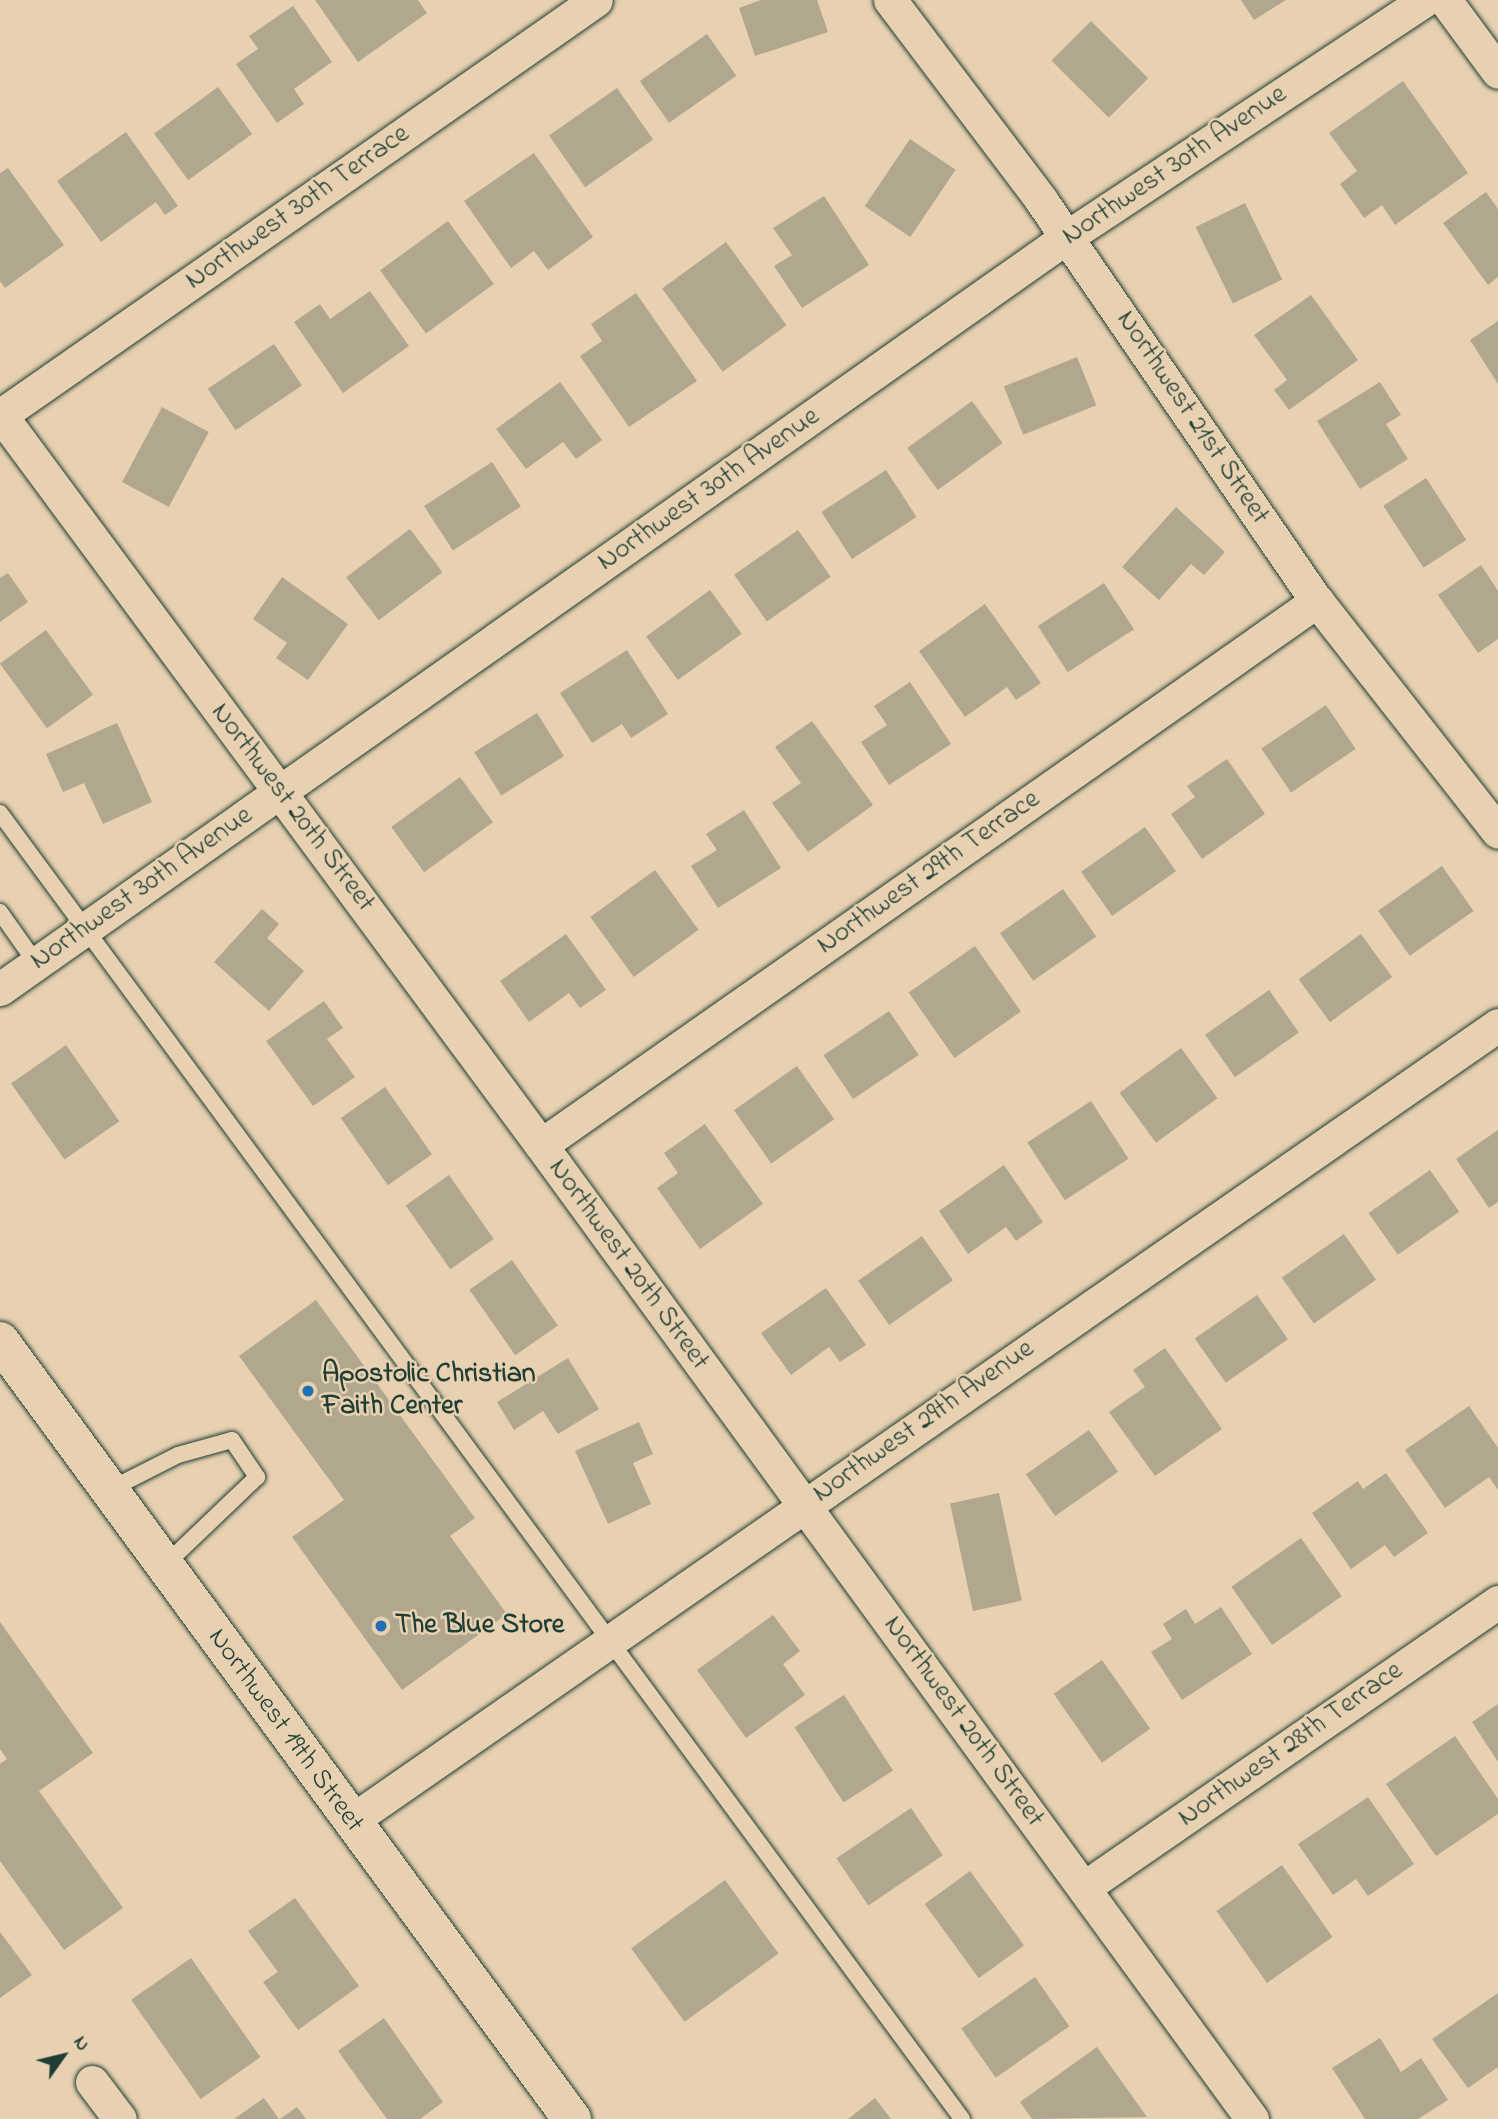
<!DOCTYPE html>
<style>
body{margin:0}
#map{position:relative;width:1498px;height:2119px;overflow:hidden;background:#e8d1b1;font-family:"Indie Flower",sans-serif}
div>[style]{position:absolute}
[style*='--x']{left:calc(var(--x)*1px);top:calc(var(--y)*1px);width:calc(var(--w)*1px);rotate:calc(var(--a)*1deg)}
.building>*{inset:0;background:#b1a78e;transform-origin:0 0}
.roads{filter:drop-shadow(0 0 2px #1f3d34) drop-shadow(0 0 2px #1f3d34)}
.service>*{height:16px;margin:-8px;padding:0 8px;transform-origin:8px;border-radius:8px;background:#e8d1b1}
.minor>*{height:33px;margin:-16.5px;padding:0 16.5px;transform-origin:16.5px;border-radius:16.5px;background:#e8d1b1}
.tertiary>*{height:38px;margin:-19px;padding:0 19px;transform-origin:19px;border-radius:19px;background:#e8d1b1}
.dots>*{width:19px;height:19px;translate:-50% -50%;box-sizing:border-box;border:4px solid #e8d1b1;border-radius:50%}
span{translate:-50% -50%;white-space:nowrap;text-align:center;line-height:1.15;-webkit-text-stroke:5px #e8d1b1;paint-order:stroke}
.street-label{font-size:28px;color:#1f3d34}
.poi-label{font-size:28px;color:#1f3d34;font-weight:700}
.left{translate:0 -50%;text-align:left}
.north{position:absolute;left:28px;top:2021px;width:70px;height:70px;-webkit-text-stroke:5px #e8d1b1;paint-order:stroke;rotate:56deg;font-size:19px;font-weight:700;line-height:28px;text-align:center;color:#1f3d34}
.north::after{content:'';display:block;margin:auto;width:24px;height:32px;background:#1f3d34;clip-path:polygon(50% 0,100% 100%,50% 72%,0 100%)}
</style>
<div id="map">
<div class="building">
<div style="clip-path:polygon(315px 0,418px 0,427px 13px,358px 62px)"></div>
<div style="clip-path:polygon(761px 0,817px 0,828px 32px,755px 56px,739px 8px)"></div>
<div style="clip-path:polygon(1241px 0,1286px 0,1254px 20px)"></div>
<div style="clip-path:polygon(293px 6px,332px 62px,294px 89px,304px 104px,277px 123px,236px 64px,258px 49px,249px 36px)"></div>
<div style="left:1091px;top:21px;width:81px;height:56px;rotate:45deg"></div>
<div style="left:707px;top:34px;width:51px;height:82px;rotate:55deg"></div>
<div style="clip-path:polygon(1403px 81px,1468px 173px,1395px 225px,1382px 205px,1364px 218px,1340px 184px,1357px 171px,1329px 133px)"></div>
<div style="left:218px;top:87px;width:58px;height:79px;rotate:54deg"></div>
<div style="left:617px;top:88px;width:63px;height:83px;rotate:55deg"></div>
<div style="clip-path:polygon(126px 132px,178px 206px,165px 215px,156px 202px,101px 242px,57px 181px)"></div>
<div style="left:910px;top:139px;width:55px;height:81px;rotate:34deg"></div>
<div style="clip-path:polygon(534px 153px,593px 237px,548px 270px,534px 251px,511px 268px,464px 201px)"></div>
<div style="clip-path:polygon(8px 168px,64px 245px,5px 288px,0 281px,0 173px)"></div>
<div style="clip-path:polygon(1486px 192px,1498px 209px,1498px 277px,1488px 285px,1443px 223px)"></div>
<div style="clip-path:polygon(824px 196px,869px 265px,802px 308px,774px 266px,792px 255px,773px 228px)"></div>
<div style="left:1245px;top:203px;width:85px;height:55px;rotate:64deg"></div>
<div style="left:448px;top:221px;width:78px;height:84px;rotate:54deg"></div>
<div style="left:726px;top:242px;width:103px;height:79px;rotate:54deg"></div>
<div style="clip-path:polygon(370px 291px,409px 346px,343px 393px,294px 322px,320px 304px,330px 319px)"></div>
<div style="clip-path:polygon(636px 293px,697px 381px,629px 427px,580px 356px,602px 341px,591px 324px)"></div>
<div style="clip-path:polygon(1311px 295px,1358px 360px,1289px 410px,1274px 390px,1287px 380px,1254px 335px)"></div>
<div style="clip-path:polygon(1498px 321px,1498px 384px,1470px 340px)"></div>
<div style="left:274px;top:344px;width:50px;height:80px;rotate:56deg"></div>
<div style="left:1077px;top:357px;width:52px;height:79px;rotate:68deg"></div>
<div style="clip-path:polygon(560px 382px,602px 440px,576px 459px,563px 442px,526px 469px,496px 429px)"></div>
<div style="clip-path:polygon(1380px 382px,1401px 415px,1386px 424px,1408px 459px,1360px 489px,1317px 421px)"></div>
<div style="left:972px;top:401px;width:52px;height:80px;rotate:54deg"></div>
<div style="left:162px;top:407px;width:53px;height:85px;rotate:28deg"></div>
<div style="left:492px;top:462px;width:53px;height:81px;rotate:57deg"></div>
<div style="left:886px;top:470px;width:56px;height:77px;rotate:57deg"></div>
<div style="left:1426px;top:478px;width:74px;height:51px;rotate:57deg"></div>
<div style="clip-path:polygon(1176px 507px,1225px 552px,1204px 575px,1191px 564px,1159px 600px,1122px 567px)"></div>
<div style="left:410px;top:529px;width:54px;height:80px;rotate:53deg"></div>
<div style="left:798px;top:530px;width:57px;height:78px;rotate:55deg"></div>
<div style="clip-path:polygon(1481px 565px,1498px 591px,1498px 639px,1478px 653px,1438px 595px)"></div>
<div style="clip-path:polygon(8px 573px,28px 602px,0 622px,0 578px)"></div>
<div style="clip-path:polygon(282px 577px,348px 624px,308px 680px,276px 658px,287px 643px,253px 619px)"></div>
<div style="left:1104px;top:583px;width:55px;height:79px;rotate:57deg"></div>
<div style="left:710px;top:590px;width:54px;height:79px;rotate:54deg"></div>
<div style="clip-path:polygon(985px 604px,1041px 683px,1016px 700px,1007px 687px,965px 717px,919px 651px)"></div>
<div style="left:46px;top:630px;width:80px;height:57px;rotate:54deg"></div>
<div style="clip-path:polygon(627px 650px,668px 714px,631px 738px,622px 724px,592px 743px,560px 693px)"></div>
<div style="clip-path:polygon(910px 682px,951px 744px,889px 785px,861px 742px,887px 725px,874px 706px)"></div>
<div style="left:1326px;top:705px;width:53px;height:78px;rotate:56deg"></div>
<div style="left:537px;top:713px;width:51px;height:74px;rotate:58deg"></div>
<div style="clip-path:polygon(812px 721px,873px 805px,808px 852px,772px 803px,801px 783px,775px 747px)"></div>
<div style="clip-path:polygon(117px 723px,152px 802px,103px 824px,84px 783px,63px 792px,46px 754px)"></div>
<div style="clip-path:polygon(1227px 759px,1265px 814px,1202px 859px,1171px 814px,1195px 797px,1187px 786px)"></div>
<div style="left:460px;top:777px;width:56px;height:85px;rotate:54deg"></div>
<div style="clip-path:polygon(744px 810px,781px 868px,718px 908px,691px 866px,717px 850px,706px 834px)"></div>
<div style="left:1145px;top:827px;width:54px;height:78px;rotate:55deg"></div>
<div style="left:1442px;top:866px;width:55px;height:78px;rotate:55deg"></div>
<div style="left:655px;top:870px;width:74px;height:80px;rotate:54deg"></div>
<div style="left:1063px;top:889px;width:58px;height:77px;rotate:55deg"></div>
<div style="clip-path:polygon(262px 909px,279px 924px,267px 938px,304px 971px,269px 1011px,214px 962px)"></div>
<div style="clip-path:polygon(566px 934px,606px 990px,580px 1008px,569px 993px,529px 1022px,500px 981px)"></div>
<div style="left:1361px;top:934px;width:53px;height:77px;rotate:54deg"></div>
<div style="left:975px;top:946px;width:80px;height:81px;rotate:55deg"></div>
<div style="left:1269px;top:990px;width:52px;height:78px;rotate:55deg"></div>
<div style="clip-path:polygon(324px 1001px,343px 1028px,327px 1039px,355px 1077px,313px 1106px,266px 1041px)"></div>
<div style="left:889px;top:1011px;width:53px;height:79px;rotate:56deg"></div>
<div style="left:66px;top:1045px;width:93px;height:67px;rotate:55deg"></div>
<div style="left:1181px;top:1048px;width:62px;height:76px;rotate:54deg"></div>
<div style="left:797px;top:1066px;width:65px;height:77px;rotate:55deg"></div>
<div style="left:385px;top:1087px;width:82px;height:54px;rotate:55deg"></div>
<div style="left:1091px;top:1101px;width:69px;height:76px;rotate:57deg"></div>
<div style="clip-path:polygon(705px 1124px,763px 1204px,700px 1249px,657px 1188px,678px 1173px,664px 1153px)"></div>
<div style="clip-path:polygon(1498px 1130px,1498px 1202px,1489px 1208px,1456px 1159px)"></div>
<div style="clip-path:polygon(1004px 1165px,1043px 1222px,1016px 1241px,1006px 1227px,968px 1254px,939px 1211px)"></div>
<div style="left:1430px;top:1170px;width:51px;height:75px;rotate:55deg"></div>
<div style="left:449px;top:1175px;width:78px;height:53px;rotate:55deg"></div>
<div style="left:1344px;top:1234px;width:56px;height:76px;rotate:55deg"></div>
<div style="left:922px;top:1236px;width:54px;height:78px;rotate:55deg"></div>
<div style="left:512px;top:1260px;width:80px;height:52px;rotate:55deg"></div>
<div style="clip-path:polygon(826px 1288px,866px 1345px,840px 1362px,829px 1347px,791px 1375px,761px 1333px)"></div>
<div style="left:1257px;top:1295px;width:54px;height:76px;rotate:55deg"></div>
<div style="clip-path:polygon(316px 1300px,475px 1518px,450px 1536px,507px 1614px,402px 1690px,292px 1537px,344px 1500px,239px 1356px)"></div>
<div style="clip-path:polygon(1165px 1348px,1222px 1429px,1155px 1476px,1109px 1412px,1145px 1387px,1133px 1370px)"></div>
<div style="clip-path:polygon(568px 1358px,599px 1409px,558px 1434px,543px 1411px,514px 1430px,497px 1402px)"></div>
<div style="clip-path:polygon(1469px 1406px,1498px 1448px,1498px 1490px,1489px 1477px,1445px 1508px,1405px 1450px)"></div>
<div style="clip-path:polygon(639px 1422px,653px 1454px,633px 1463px,651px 1504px,608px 1524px,575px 1451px)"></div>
<div style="left:1089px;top:1430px;width:51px;height:77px;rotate:55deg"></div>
<div style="clip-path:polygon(1386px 1473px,1428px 1533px,1394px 1557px,1385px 1545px,1351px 1569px,1312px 1513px,1358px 1481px,1363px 1489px)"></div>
<div style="left:999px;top:1493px;width:110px;height:50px;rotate:78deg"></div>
<div style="left:1301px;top:1538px;width:71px;height:85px;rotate:55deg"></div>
<div style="clip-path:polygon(1221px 1607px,1252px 1654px,1182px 1700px,1151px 1652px,1172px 1639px,1163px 1624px,1186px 1609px,1195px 1624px)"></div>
<div style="clip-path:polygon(773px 1615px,800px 1651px,783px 1664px,805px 1695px,746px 1738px,697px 1670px)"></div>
<div style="clip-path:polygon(0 1622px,93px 1753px,39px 1791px,123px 1908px,64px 1950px,0 1861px,0 1764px,7px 1759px,0 1749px)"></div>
<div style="left:1102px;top:1660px;width:84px;height:59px;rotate:55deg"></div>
<div style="left:844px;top:1695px;width:90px;height:59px;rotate:57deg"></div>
<div style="clip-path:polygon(1498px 1704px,1498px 1762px,1472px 1722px)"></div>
<div style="clip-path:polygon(1455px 1736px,1498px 1799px,1498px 1814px,1436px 1856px,1386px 1784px)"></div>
<div style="clip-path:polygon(1368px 1797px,1414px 1864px,1368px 1896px,1356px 1879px,1333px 1895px,1298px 1844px)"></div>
<div style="left:911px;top:1808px;width:57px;height:90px;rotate:56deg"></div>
<div style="left:1282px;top:1865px;width:88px;height:80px;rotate:55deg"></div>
<div style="left:970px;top:1871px;width:92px;height:56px;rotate:54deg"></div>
<div style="left:725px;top:1880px;width:91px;height:116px;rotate:54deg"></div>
<div style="clip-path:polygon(295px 1898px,359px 1986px,298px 2030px,263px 1982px,278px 1972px,248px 1931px)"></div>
<div style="clip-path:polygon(0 1932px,32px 1975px,0 1998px)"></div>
<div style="left:191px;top:1958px;width:121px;height:73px;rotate:55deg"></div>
<div style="left:1035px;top:1977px;width:60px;height:90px;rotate:55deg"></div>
<div style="clip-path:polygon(1498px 1993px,1498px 2067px,1468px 2088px,1432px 2039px)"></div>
<div style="clip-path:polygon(384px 2018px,443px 2102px,420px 2119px,387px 2119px,338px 2051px)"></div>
<div style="clip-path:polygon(1380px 2038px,1401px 2072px,1421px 2058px,1448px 2100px,1418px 2119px,1365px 2119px,1332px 2068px)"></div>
<div style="clip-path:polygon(1097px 2047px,1147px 2117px,1032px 2119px,1020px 2102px)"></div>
<div style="clip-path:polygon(264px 2098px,279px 2119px,234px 2119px)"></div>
<div style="clip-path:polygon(875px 2098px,891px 2119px,848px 2119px)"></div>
<div style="clip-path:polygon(297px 2107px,306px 2119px,280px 2119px)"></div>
</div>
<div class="roads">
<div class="service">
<div style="--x:0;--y:813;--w:1622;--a:53.62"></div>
<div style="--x:0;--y:912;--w:62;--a:54.8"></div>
<div style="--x:109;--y:1490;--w:77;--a:-26.9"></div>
<div style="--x:178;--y:1455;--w:56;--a:-15.5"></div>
<div style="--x:232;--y:1440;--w:45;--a:56"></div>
<div style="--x:257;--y:1477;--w:129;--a:136.3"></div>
</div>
<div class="minor">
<div style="--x:890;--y:0;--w:251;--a:52.9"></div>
<div style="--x:1041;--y:200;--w:487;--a:55.5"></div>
<div style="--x:1317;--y:601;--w:293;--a:51.9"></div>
<div style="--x:1445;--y:0;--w:89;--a:53.6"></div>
<div style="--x:0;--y:414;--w:909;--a:53.5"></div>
<div style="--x:541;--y:1145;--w:1206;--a:53.87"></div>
<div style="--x:1;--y:415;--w:725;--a:-34.89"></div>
<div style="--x:0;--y:989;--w:1305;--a:-35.18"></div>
<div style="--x:1067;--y:237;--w:429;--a:-33.5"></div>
<div style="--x:541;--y:1145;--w:948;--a:-35.03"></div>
<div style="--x:351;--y:1821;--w:1396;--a:-34.76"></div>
<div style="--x:1085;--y:1887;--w:502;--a:-34.61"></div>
<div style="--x:92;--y:2082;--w:46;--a:52.9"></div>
</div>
<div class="tertiary">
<div style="--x:0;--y:1341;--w:966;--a:53.68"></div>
</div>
</div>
<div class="dots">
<div style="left:308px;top:1391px;background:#1f6fb2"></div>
<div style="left:381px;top:1626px;background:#1f6fb2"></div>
</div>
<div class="street-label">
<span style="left:1175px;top:166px;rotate:-34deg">Northwest 30th Avenue</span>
<span style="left:298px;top:208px;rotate:-35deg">Northwest 30th Terrace</span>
<span style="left:1192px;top:418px;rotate:56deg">Northwest 21st Street</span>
<span style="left:709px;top:490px;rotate:-35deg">Northwest 30th Avenue</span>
<span style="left:292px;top:808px;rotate:53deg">Northwest 20th Street</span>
<span style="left:929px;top:873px;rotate:-35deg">Northwest 29th Terrace</span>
<span style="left:142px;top:889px;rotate:-35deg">Northwest 30th Avenue</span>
<span style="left:628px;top:1265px;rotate:54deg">Northwest 20th Street</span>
<span style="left:924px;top:1422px;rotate:-35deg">Northwest 29th Avenue</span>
<span style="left:963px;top:1722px;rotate:54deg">Northwest 20th Street</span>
<span style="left:285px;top:1731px;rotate:54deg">Northwest 19th Street</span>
<span style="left:1291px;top:1745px;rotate:-35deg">Northwest 28th Terrace</span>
</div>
<div class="poi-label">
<span class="left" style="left:322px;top:1391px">Apostolic Christian<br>Faith Center</span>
<span class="left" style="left:395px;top:1626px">The Blue Store</span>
</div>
<div class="north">N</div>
</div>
